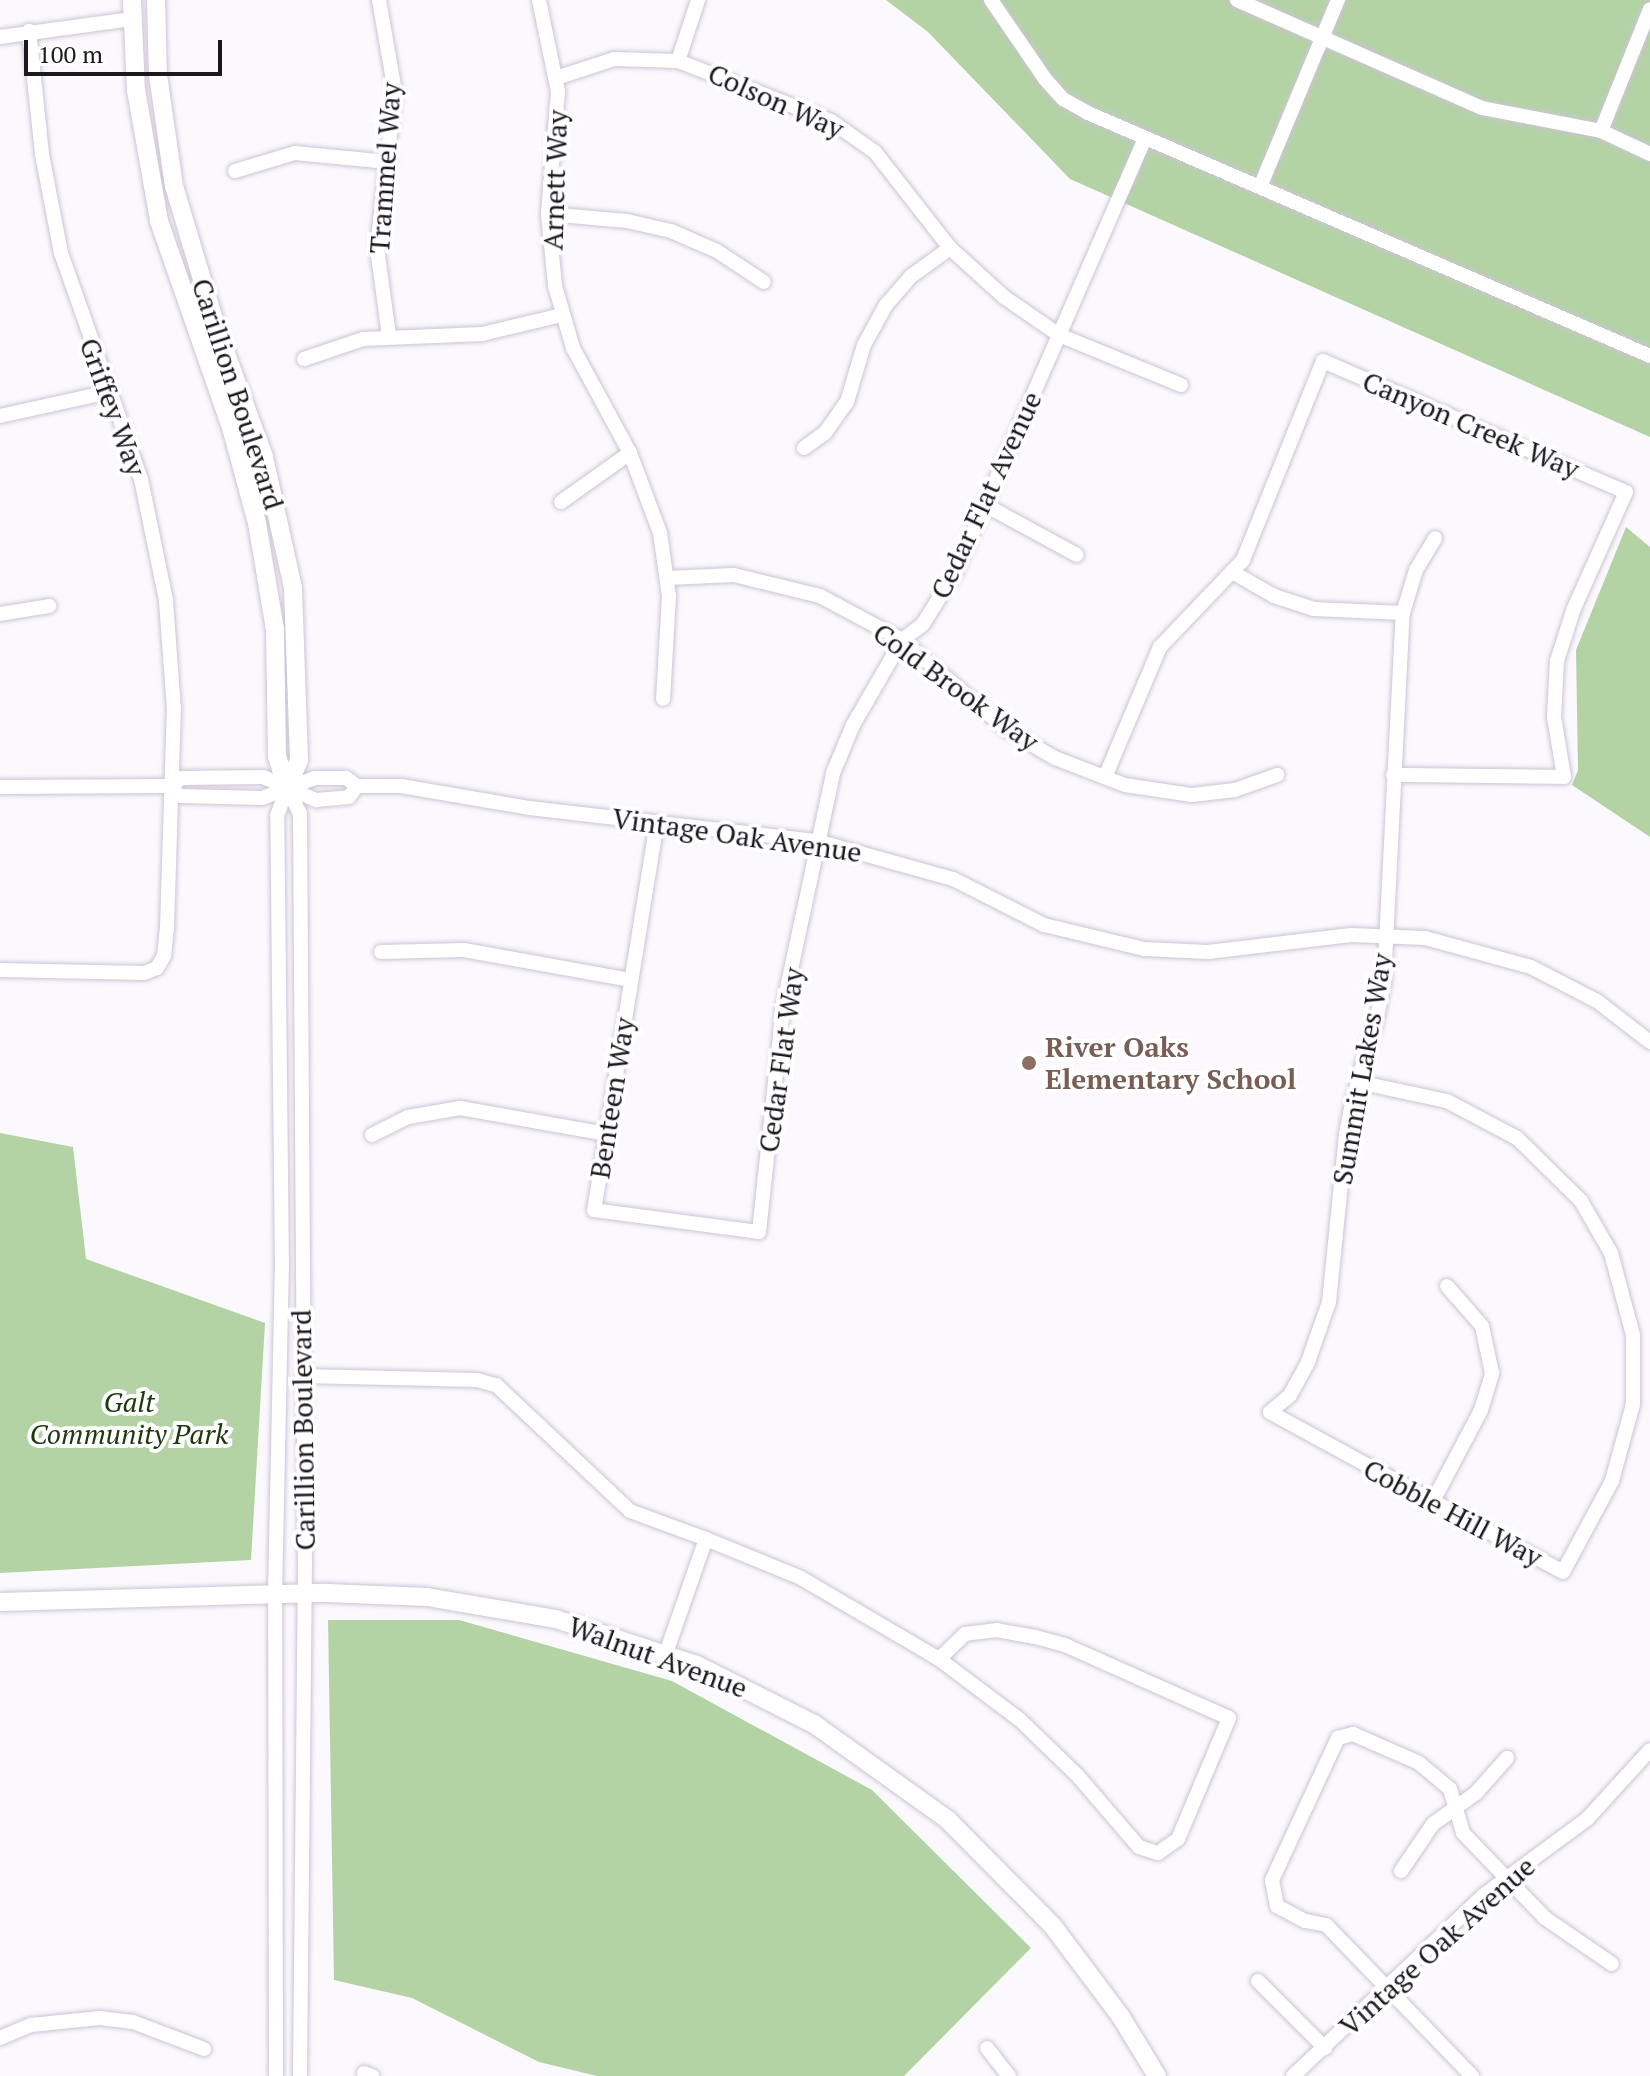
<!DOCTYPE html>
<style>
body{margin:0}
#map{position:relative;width:1650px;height:2076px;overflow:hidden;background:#fbf9fd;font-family:"PT Serif",serif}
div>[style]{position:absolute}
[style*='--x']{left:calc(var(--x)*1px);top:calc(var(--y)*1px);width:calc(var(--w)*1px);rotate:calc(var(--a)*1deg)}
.green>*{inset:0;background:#b3d3a5}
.roads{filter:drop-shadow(0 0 2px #cdc3d6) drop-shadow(0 0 2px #cdc3d6)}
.minor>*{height:14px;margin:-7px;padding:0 7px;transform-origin:7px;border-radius:7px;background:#fff}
.tertiary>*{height:18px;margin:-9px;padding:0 9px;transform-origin:9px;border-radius:9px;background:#fff}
.dots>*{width:22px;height:22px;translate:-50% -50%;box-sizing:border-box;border:4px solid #fff;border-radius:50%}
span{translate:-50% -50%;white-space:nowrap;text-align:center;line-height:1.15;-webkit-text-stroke:8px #fff;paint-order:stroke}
.street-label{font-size:28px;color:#1b181f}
.education-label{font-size:28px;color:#785e54;font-weight:700}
.left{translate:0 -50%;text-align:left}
.park-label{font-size:28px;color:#1e380f;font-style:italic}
.scale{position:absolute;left:24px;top:40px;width:198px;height:36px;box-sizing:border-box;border:4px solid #1b181f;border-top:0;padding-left:10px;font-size:24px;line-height:28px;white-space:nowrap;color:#1b181f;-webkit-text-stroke:6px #fff;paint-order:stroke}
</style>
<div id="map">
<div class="green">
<div style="clip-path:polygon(886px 0,1650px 0,1650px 437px,1070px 179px,928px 32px)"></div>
<div style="clip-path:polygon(1626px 527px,1650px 547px,1650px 837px,1572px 785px,1578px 770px,1576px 650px)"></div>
<div style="clip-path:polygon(0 1133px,73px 1147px,86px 1259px,265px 1323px,251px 1560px,0 1573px)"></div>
<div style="clip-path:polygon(328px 1620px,459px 1620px,672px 1681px,872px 1790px,1031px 1948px,904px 2076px,597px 2076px,539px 2062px,412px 1998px,334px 1980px)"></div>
</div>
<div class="roads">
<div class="minor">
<div style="--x:379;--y:0;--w:93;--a:80.1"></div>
<div style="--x:395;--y:92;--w:157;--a:96.6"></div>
<div style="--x:377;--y:248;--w:89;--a:82.2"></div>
<div style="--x:539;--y:0;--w:94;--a:78.3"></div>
<div style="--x:558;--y:92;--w:122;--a:94.7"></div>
<div style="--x:548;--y:214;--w:72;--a:84.4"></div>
<div style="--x:555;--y:286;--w:65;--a:73.8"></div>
<div style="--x:573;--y:348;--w:119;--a:61.5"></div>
<div style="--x:630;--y:453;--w:85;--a:69.4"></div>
<div style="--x:660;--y:533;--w:64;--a:81.9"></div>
<div style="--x:669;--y:596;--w:103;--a:93.3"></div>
<div style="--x:991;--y:0;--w:96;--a:55.6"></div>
<div style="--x:1045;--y:79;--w:27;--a:48"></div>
<div style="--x:1063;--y:99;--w:29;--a:29"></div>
<div style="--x:1088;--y:113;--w:612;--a:23.38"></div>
<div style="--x:1237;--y:0;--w:268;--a:23.8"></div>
<div style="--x:1482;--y:108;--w:121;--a:10.9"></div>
<div style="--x:1601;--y:131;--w:54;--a:25.1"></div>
<div style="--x:0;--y:37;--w:133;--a:-7.8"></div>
<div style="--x:678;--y:61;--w:64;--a:-71.8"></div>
<div style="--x:556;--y:78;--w:61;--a:-18.1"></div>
<div style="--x:614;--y:59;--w:64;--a:1.8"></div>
<div style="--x:678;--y:61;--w:164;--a:21.4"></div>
<div style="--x:831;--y:121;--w:54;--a:35.2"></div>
<div style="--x:875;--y:152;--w:122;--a:52"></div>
<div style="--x:950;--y:248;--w:73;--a:42.2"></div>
<div style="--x:1004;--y:297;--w:67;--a:34.6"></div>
<div style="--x:1059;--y:335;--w:132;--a:22.3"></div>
<div style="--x:1601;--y:131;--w:131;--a:-68.1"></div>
<div style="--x:235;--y:171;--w:63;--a:-16.7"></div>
<div style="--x:295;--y:153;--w:94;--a:5.5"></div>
<div style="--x:1260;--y:187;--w:203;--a:-67.4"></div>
<div style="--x:548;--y:214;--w:79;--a:5.1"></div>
<div style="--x:627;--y:221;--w:45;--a:12.8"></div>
<div style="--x:671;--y:231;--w:50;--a:23.5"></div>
<div style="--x:717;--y:251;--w:56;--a:33.4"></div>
<div style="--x:304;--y:359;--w:62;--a:-18.7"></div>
<div style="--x:363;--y:339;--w:119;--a:-2.4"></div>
<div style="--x:482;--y:334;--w:82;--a:-13.4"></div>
<div style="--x:0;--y:416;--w:112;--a:-12.4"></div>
<div style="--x:804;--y:448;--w:26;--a:-36"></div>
<div style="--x:825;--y:433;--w:38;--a:-55"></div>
<div style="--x:847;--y:402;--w:59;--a:-73.4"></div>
<div style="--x:864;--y:345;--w:46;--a:-61.2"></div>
<div style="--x:886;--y:305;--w:37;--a:-49"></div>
<div style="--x:910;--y:277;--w:49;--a:-35.9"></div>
<div style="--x:561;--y:502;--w:85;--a:-35.4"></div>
<div style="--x:987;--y:506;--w:102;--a:28.6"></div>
<div style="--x:1234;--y:573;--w:46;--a:29.9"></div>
<div style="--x:1274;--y:596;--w:42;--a:18"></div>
<div style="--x:1314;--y:609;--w:89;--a:2.6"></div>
<div style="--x:667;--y:578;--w:67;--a:-2.6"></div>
<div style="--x:734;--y:575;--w:89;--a:13.7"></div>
<div style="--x:820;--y:596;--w:93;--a:28.2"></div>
<div style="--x:902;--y:640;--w:138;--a:40.6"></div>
<div style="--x:1007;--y:730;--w:56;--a:30.3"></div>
<div style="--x:1055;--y:758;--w:75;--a:21.1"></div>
<div style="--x:1125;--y:785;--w:68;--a:8.5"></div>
<div style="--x:1192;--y:795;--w:43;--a:-6.6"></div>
<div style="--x:1235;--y:790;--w:45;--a:-19.7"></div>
<div style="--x:0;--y:614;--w:50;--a:-9.3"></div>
<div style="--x:1105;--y:777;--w:141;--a:-67.1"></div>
<div style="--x:1160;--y:647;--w:120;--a:-46.3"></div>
<div style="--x:1243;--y:560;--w:214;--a:-68.1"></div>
<div style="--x:1323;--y:361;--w:330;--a:23.4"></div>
<div style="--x:1626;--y:492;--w:127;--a:114.1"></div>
<div style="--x:1574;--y:608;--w:56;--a:107.8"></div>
<div style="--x:1557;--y:661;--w:56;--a:93.1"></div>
<div style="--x:1554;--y:717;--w:61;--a:80.5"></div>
<div style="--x:1564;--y:777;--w:171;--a:-179.3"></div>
<div style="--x:170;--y:786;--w:14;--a:45"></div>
<div style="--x:180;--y:796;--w:82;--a:1.4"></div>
<div style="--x:262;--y:798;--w:57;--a:-20.7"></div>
<div style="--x:315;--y:778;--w:31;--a:0"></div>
<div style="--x:346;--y:778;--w:14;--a:36"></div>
<div style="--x:357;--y:786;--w:44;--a:0"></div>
<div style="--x:401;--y:786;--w:131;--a:9.7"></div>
<div style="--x:530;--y:808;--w:289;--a:6.6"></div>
<div style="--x:817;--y:841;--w:141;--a:15.6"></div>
<div style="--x:953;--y:879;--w:102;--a:26.8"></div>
<div style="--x:1044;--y:925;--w:103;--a:13.5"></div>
<div style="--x:1144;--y:949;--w:64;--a:2.7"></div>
<div style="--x:1208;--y:952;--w:144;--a:-6.8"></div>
<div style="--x:1351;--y:935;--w:74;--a:2.3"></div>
<div style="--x:1425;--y:938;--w:110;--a:15.3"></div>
<div style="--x:1531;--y:967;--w:74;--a:27.3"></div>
<div style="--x:1597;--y:1001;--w:67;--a:37.7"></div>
<div style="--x:0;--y:787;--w:170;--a:-0.3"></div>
<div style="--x:170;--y:786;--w:14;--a:-34"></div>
<div style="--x:182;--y:778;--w:81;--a:-0.7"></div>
<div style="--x:263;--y:777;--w:58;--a:23.5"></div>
<div style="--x:316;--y:800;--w:33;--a:-5"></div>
<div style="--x:349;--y:797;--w:14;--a:-54"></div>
<div style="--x:287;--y:788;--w:28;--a:63"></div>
<div style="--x:300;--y:813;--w:749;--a:89.62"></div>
<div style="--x:305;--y:1562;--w:514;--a:90.56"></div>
<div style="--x:657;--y:822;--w:393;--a:99.2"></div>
<div style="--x:594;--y:1210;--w:166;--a:7.6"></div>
<div style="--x:759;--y:1232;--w:226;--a:-83.9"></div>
<div style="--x:783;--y:1007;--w:239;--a:-77.9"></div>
<div style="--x:833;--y:773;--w:52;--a:-67.4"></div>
<div style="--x:853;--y:725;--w:98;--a:-60"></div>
<div style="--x:902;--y:640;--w:26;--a:-37"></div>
<div style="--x:923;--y:624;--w:62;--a:-58.1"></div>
<div style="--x:956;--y:571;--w:472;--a:-66.4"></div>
<div style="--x:381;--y:952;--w:83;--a:-1.4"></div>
<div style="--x:464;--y:950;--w:170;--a:10.2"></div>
<div style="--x:0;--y:970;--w:144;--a:1.2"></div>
<div style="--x:144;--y:973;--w:14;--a:-21"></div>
<div style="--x:157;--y:968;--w:14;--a:-60"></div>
<div style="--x:164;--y:956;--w:28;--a:-84"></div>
<div style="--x:167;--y:928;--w:218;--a:-88.2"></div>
<div style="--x:174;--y:710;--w:110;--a:-94.2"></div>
<div style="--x:166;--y:600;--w:124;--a:-101.7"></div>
<div style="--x:141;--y:479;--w:240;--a:-109.5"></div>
<div style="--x:61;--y:253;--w:101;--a:-100.9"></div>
<div style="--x:42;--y:154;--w:124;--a:-96"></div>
<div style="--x:1358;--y:1082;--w:91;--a:12.1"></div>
<div style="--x:1447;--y:1101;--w:79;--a:27.9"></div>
<div style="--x:1517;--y:1138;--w:90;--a:44.5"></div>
<div style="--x:1581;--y:1201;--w:60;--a:60"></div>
<div style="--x:1611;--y:1253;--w:85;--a:75"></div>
<div style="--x:1633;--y:1335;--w:69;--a:90"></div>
<div style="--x:1633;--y:1404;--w:80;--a:105.3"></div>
<div style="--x:1612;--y:1481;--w:103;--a:118.3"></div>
<div style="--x:1563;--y:1572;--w:334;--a:-151.4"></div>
<div style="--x:1270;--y:1412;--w:26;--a:-40"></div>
<div style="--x:1290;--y:1395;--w:38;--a:-61"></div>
<div style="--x:1308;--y:1362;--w:64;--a:-70.7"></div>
<div style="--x:1329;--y:1302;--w:169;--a:-84.2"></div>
<div style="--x:1346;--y:1134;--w:31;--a:-79"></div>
<div style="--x:1352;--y:1104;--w:23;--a:-75"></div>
<div style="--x:1358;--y:1082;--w:24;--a:-75"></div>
<div style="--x:1364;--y:1059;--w:39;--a:-72"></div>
<div style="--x:1376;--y:1022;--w:41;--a:-78.7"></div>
<div style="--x:1384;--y:982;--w:369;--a:-87.1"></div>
<div style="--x:1403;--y:613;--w:45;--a:-73.2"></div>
<div style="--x:1416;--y:570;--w:37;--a:-59"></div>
<div style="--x:372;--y:1135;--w:40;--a:-26.6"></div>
<div style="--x:408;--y:1117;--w:53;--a:-9.8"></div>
<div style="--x:460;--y:1108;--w:148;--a:10.1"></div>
<div style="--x:303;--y:1376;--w:174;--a:1.3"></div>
<div style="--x:477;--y:1380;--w:20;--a:15"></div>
<div style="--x:496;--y:1385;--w:184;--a:43.2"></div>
<div style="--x:630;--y:1511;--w:81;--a:20.2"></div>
<div style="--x:1432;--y:1503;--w:105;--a:-62.2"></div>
<div style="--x:1481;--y:1410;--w:39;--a:-73"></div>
<div style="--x:1492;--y:1373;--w:48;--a:-102"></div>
<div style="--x:1482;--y:1326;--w:53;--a:-131.2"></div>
<div style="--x:666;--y:1653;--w:121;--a:-70.7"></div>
<div style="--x:706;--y:1539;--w:103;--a:22.3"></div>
<div style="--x:801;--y:1578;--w:160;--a:30.4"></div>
<div style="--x:939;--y:1659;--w:100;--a:36.9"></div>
<div style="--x:1019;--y:1719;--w:81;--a:44"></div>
<div style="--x:1077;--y:1775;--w:95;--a:49.3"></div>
<div style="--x:1139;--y:1847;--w:20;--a:18"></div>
<div style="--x:1158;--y:1853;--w:24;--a:-35"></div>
<div style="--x:1178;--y:1839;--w:131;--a:-67.1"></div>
<div style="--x:1229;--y:1718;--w:180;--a:-156"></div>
<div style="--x:1065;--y:1645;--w:31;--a:-165"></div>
<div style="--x:1035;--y:1637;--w:39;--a:-170"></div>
<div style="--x:997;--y:1630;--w:32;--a:173"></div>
<div style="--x:965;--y:1634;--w:36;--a:136"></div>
<div style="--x:1401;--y:1871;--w:57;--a:-55.8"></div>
<div style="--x:1433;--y:1824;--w:53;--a:-35.8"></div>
<div style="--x:1476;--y:1793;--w:47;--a:-48.5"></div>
<div style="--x:1258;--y:1981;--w:95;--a:45"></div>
<div style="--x:0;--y:2038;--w:34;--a:-23"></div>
<div style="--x:31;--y:2025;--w:69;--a:-5.8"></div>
<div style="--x:100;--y:2018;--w:33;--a:7"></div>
<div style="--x:133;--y:2022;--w:76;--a:20.8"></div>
<div style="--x:987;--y:2048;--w:36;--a:52"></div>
<div style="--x:364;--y:2073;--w:9;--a:21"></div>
<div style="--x:276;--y:2076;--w:481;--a:-90.1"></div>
<div style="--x:275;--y:1595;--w:326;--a:-88.8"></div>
<div style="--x:282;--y:1269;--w:453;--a:-90.6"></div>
<div style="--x:277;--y:816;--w:30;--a:-70"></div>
<div style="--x:1293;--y:2076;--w:263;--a:-43.5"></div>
<div style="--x:1484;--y:1895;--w:128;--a:-36.4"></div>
<div style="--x:1587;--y:1819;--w:93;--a:-47.6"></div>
<div style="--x:1472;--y:2076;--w:210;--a:-134"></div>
<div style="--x:1326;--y:1925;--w:21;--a:-169"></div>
<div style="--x:1305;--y:1921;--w:32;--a:-152"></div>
<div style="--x:1277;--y:1906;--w:26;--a:-101"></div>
<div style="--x:1272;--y:1880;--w:157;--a:-65.1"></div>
<div style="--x:1338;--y:1738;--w:16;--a:-15"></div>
<div style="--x:1353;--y:1734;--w:72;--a:23.7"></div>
<div style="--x:1419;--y:1763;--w:40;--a:40"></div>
<div style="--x:1450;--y:1789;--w:46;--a:73.5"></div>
<div style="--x:1463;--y:1833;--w:118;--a:46"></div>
<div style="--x:1545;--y:1918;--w:81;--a:34.5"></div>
</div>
<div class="tertiary">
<div style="--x:132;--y:0;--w:90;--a:87.5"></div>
<div style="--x:136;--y:90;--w:133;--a:80"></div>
<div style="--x:159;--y:221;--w:222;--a:70.8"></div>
<div style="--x:232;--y:431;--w:95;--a:74.8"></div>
<div style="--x:257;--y:523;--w:108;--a:80.4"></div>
<div style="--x:275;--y:629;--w:127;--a:89.1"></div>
<div style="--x:277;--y:756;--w:34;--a:73"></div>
<div style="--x:156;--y:0;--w:75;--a:88.5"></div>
<div style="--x:158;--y:75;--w:112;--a:81.8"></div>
<div style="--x:174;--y:186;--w:149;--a:73.3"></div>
<div style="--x:217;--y:329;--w:136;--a:69.8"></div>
<div style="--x:264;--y:457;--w:134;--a:77.5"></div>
<div style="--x:293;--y:588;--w:172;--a:88"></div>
<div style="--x:299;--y:760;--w:30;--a:113"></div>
<div style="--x:0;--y:1602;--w:327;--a:-1.6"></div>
<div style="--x:327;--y:1593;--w:100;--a:2.3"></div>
<div style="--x:427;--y:1597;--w:131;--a:9.7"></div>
<div style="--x:556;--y:1619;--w:148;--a:18.1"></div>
<div style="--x:697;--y:1665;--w:131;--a:26.8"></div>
<div style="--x:814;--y:1724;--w:165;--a:35.6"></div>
<div style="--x:948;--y:1820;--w:148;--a:45.3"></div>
<div style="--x:1052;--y:1925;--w:115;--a:53.1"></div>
<div style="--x:1121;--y:2017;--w:69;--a:58.6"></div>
</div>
</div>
<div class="dots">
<div style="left:1029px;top:1063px;background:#8d6e63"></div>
</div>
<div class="street-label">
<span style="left:776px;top:101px;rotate:24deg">Colson Way</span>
<span style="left:385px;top:168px;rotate:-86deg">Trammel Way</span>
<span style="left:555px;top:180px;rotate:-88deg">Arnett Way</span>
<span style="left:238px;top:394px;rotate:72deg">Carillion Boulevard</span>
<span style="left:113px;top:407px;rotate:70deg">Griffey Way</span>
<span style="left:1471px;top:425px;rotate:23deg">Canyon Creek Way</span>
<span style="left:986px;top:495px;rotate:-65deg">Cedar Flat Avenue</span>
<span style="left:956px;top:687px;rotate:36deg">Cold Brook Way</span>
<span style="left:737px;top:835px;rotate:8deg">Vintage Oak Avenue</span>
<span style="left:781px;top:1060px;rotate:-82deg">Cedar Flat Way</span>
<span style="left:1362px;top:1069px;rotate:-80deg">Summit Lakes Way</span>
<span style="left:612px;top:1098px;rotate:-81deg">Benteen Way</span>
<span style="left:303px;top:1430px;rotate:-91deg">Carillion Boulevard</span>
<span style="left:1453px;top:1513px;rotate:28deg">Cobble Hill Way</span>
<span style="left:658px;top:1657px;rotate:20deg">Walnut Avenue</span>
<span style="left:1437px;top:1946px;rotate:-42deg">Vintage Oak Avenue</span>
</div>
<div class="education-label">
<span class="left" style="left:1045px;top:1063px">River Oaks<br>Elementary School</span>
</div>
<div class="park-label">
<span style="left:129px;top:1418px">Galt<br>Community Park</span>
</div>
<div class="scale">100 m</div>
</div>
